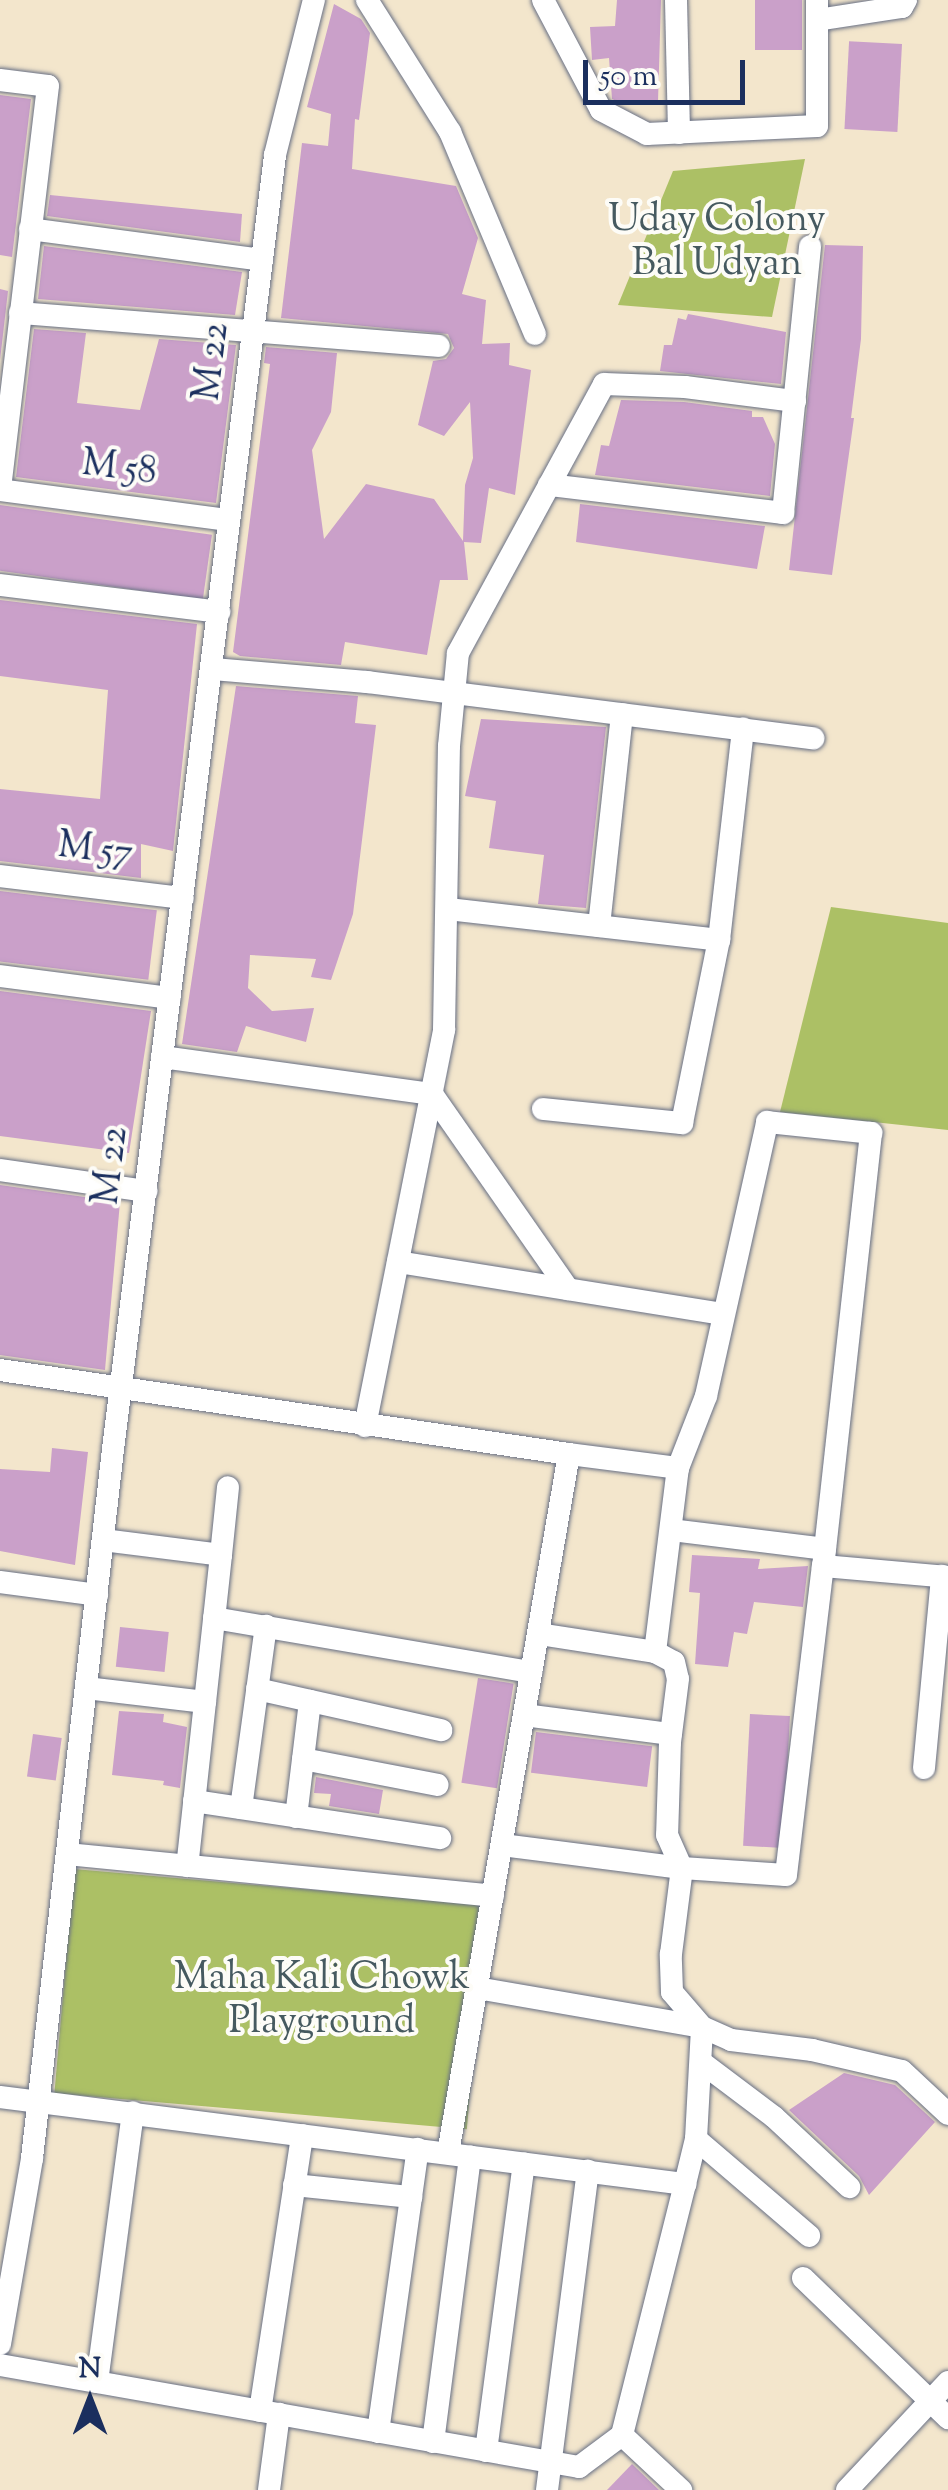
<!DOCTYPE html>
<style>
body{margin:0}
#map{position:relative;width:948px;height:2490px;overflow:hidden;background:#f3e6cc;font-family:"Sorts Mill Goudy",serif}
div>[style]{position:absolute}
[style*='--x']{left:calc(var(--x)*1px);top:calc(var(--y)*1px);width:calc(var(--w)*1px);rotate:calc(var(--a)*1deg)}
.green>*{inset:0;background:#acc065;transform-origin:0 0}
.building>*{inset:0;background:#caa0c9;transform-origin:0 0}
.roads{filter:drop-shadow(0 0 2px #676f84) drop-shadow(0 0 2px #676f84)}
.minor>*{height:22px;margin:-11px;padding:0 11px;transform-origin:11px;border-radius:11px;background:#fff}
span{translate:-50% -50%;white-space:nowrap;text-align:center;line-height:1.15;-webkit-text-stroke:8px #fdfcf7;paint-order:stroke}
.park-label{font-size:38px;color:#465a60}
.street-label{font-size:38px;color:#1b2f5e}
.north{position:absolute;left:40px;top:2350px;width:100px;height:100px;-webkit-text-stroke:8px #fdfcf7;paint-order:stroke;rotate:0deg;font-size:28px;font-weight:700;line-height:40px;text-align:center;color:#1b2f5e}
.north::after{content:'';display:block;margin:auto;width:35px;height:45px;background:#1b2f5e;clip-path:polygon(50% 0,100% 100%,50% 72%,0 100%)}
.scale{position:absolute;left:583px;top:60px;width:162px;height:45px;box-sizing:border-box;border:5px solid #1b2f5e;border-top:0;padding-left:12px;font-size:30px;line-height:35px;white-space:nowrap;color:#1b2f5e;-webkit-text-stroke:8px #fdfcf7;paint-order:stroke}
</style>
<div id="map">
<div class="green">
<div style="clip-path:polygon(805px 159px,772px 317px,618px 305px,673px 171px)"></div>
<div style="clip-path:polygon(831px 907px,948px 923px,948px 1130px,780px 1112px)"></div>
<div style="left:74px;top:1869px;width:414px;height:225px;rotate:5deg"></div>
</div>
<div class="building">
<div style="clip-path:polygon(617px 0,661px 0,658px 102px,621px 103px,612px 99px,609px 58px,592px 60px,590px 27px,615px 26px)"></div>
<div style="left:755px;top:0;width:47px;height:50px"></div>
<div style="clip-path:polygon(334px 4px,361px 19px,370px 33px,359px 120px,355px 119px,352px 169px,456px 186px,478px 238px,462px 294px,486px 300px,482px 344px,510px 343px,509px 365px,531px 370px,515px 495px,489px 488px,481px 543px,464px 542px,468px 580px,440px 580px,427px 655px,345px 642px,341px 665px,240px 656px,233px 652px,270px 364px,264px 363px,266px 347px,337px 353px,331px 412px,312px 450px,324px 539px,366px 484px,434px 499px,463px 541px,465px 485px,473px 458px,470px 402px,444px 436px,418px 425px,433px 361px,446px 359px,454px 348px,448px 334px,281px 318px,302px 143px,328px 146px,331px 114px,307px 107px)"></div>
<div style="left:902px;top:44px;width:88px;height:53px;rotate:93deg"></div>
<div style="clip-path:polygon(0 95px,31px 99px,12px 257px,0 255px)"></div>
<div style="clip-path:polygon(50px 195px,242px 214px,240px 242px,47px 216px)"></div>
<div style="clip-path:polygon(825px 245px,863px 246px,861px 339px,851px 418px,854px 418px,832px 575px,789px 570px)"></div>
<div style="clip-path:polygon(44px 246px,242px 272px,235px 315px,38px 299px)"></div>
<div style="clip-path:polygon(0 289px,8px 291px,0 360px)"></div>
<div style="clip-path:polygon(688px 314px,786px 332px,781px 384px,660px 371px,664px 345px,672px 345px,678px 318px,686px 320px)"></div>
<div style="clip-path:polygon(34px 329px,86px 333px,77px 403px,140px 410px,159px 339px,236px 345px,216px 503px,16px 477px)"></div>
<div style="clip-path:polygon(621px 400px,684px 402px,752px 411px,752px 417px,763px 417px,775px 444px,770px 496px,595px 475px,601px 445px,609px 446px)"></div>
<div style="clip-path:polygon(580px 504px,765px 526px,757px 569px,576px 542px)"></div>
<div style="left:0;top:505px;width:214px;height:65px;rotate:8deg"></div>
<div style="clip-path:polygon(0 600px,197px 624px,173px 851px,141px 844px,141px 878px,0 861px,0 789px,100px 799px,108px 690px,0 676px)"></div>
<div style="clip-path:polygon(236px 686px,358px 696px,355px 723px,376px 725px,353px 914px,331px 980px,311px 977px,316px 959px,250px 955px,248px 988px,272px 1011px,314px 1008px,306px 1042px,246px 1026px,237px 1052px,182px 1044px)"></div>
<div style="clip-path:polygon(481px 719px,606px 727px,586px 908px,538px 904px,544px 855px,489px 848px,496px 801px,465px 796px)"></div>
<div style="left:0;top:891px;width:158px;height:70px;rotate:7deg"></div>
<div style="clip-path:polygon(0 991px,151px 1011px,129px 1153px,0 1136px)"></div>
<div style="clip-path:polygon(0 1185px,120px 1202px,105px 1370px,0 1355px)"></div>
<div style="clip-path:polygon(52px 1448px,88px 1452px,75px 1565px,0 1551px,0 1469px,50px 1472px)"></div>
<div style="clip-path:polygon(692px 1555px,760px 1559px,758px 1569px,808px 1566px,803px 1607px,754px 1602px,747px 1634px,734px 1632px,728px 1667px,695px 1664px,700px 1593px,689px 1592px)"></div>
<div style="left:120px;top:1627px;width:49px;height:40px;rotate:6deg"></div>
<div style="left:478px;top:1678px;width:36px;height:106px;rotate:9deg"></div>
<div style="clip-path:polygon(119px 1711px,164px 1714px,163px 1722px,187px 1727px,180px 1788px,163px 1785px,164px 1781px,112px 1775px)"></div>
<div style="left:750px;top:1714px;width:40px;height:132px;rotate:3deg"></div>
<div style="left:536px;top:1732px;width:117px;height:41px;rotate:7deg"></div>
<div style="left:33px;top:1734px;width:29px;height:43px;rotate:8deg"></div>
<div style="clip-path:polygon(316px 1777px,383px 1790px,379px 1814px,329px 1806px,331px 1794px,314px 1793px)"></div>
<div style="clip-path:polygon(844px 2073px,895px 2085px,935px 2122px,869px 2195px,859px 2176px,789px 2110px)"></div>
<div style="clip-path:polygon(632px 2464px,659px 2490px,607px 2490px)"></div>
</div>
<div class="roads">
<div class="minor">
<div style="--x:367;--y:0;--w:156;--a:57.8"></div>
<div style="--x:450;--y:132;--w:219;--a:67.2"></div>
<div style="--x:543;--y:0;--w:124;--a:62.2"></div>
<div style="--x:601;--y:110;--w:52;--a:27.6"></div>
<div style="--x:647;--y:134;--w:170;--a:-2.7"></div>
<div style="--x:817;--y:126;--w:126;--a:-90"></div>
<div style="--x:676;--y:0;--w:133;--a:88.7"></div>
<div style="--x:817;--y:20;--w:86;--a:-8.7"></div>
<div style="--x:902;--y:7;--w:8;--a:-60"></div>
<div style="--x:0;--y:80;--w:48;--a:7.1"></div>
<div style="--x:48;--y:86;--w:403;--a:96.8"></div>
<div style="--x:30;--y:229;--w:234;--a:7.6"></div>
<div style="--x:20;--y:313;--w:420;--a:4.5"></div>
<div style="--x:549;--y:485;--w:236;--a:6.8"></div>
<div style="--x:783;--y:513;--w:268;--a:-84.2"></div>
<div style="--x:0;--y:490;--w:231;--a:7.5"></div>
<div style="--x:0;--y:585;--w:221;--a:7"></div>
<div style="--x:212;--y:669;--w:156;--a:4.8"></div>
<div style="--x:367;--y:682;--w:450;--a:7.2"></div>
<div style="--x:0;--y:876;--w:184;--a:6.9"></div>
<div style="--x:448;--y:909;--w:273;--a:6.5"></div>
<div style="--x:719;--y:940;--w:213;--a:-83.5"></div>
<div style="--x:599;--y:926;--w:213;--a:-83.8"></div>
<div style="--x:0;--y:976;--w:171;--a:7.4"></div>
<div style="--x:162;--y:1057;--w:273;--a:7.8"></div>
<div style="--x:432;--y:1094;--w:238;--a:55.1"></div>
<div style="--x:543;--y:1109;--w:140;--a:5.8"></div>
<div style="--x:682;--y:1123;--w:187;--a:-78.6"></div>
<div style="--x:0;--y:1170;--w:148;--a:8.2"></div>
<div style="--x:398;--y:1262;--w:328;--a:9.1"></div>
<div style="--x:0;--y:1370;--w:575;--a:8.4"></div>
<div style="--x:569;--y:1454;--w:709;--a:99.82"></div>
<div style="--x:365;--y:1426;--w:404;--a:-78.7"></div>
<div style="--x:444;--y:1030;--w:284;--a:-89"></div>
<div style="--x:449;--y:746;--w:93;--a:-84.5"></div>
<div style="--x:458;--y:653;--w:306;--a:-61.5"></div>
<div style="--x:604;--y:384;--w:81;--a:2.1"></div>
<div style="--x:685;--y:387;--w:111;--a:7.3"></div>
<div style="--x:569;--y:1454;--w:110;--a:7.3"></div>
<div style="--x:671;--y:1530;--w:155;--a:7"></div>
<div style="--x:103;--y:1540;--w:119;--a:7.2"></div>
<div style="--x:221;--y:1555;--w:313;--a:96.2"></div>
<div style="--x:221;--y:1555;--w:68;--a:-84.1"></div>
<div style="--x:0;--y:1582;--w:98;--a:7.6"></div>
<div style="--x:214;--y:1618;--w:322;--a:9.7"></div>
<div style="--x:539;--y:1634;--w:117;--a:8.8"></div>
<div style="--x:655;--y:1652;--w:21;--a:28"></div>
<div style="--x:674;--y:1662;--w:17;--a:77"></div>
<div style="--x:678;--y:1679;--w:64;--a:97.2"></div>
<div style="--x:670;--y:1742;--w:93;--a:91.8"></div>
<div style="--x:667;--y:1835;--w:36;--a:66"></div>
<div style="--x:655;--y:1652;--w:185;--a:-82.9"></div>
<div style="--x:678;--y:1468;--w:77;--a:-68.7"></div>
<div style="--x:706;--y:1396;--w:281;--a:-77.4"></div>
<div style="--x:767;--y:1122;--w:105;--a:6"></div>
<div style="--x:871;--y:1133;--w:436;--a:96.3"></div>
<div style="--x:86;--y:1688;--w:120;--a:6.7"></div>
<div style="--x:257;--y:1689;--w:189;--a:12.6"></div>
<div style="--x:524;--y:1715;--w:148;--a:7.4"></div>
<div style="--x:303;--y:1759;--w:137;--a:10.9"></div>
<div style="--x:924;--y:1768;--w:193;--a:-84.6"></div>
<div style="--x:194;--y:1801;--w:249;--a:8.6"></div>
<div style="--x:241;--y:1808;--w:184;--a:-82.2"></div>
<div style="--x:296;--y:1817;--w:117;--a:-83.1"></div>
<div style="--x:502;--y:1845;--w:181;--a:7.3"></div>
<div style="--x:67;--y:1854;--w:428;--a:5.6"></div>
<div style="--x:477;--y:1988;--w:228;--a:9.8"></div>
<div style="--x:702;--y:2027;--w:46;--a:-130.6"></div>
<div style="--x:672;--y:1992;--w:38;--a:-92"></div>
<div style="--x:671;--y:1954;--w:87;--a:-82.7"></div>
<div style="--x:682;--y:1868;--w:104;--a:3.9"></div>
<div style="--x:786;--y:1875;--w:311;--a:-83.2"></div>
<div style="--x:823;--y:1566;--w:125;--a:5"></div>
<div style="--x:701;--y:2062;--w:91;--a:37"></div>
<div style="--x:774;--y:2117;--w:103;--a:43"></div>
<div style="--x:0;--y:2097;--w:691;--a:7.24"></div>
<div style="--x:685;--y:2184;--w:259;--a:104.1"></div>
<div style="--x:622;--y:2435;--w:81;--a:43"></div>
<div style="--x:696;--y:2139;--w:149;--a:40.6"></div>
<div style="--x:685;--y:2184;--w:46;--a:-76.3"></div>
<div style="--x:696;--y:2139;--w:112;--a:-86.9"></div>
<div style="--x:702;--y:2027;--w:32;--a:24"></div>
<div style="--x:731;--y:2040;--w:82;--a:7"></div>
<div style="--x:812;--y:2050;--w:92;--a:13.1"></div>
<div style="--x:902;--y:2071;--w:63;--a:43.1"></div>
<div style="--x:294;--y:2185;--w:118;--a:5.9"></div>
<div style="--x:803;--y:2278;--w:202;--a:44"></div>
<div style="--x:0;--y:2344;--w:189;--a:-80.2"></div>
<div style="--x:32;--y:2158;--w:714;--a:-83.48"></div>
<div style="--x:113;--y:1449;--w:1304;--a:-82.86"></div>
<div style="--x:275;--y:155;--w:160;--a:-75.9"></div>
<div style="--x:0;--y:2365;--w:588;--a:9.99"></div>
<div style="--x:579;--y:2467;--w:54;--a:-36.7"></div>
<div style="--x:97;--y:2382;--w:272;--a:-82.4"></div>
<div style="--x:260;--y:2411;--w:279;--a:-81.3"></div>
<div style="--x:378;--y:2432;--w:286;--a:-82"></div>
<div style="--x:433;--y:2442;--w:288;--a:-82.6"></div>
<div style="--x:486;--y:2451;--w:290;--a:-82.5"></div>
<div style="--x:269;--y:2490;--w:77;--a:-82.5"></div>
<div style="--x:547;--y:2490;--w:322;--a:-82.7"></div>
<div style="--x:847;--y:2490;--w:148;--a:-46.9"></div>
</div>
</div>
<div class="park-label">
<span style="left:717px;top:244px">Uday Colony<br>Bal Udyan</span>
<span style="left:322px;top:2002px">Maha Kali Chowk<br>Playground</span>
</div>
<div class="street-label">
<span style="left:214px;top:362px;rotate:-83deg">M 22</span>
<span style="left:119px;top:470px;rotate:7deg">M 58</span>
<span style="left:95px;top:852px;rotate:7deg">M 57</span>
<span style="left:113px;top:1166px;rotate:-83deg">M 22</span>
</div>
<div class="north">N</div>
<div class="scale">50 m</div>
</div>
